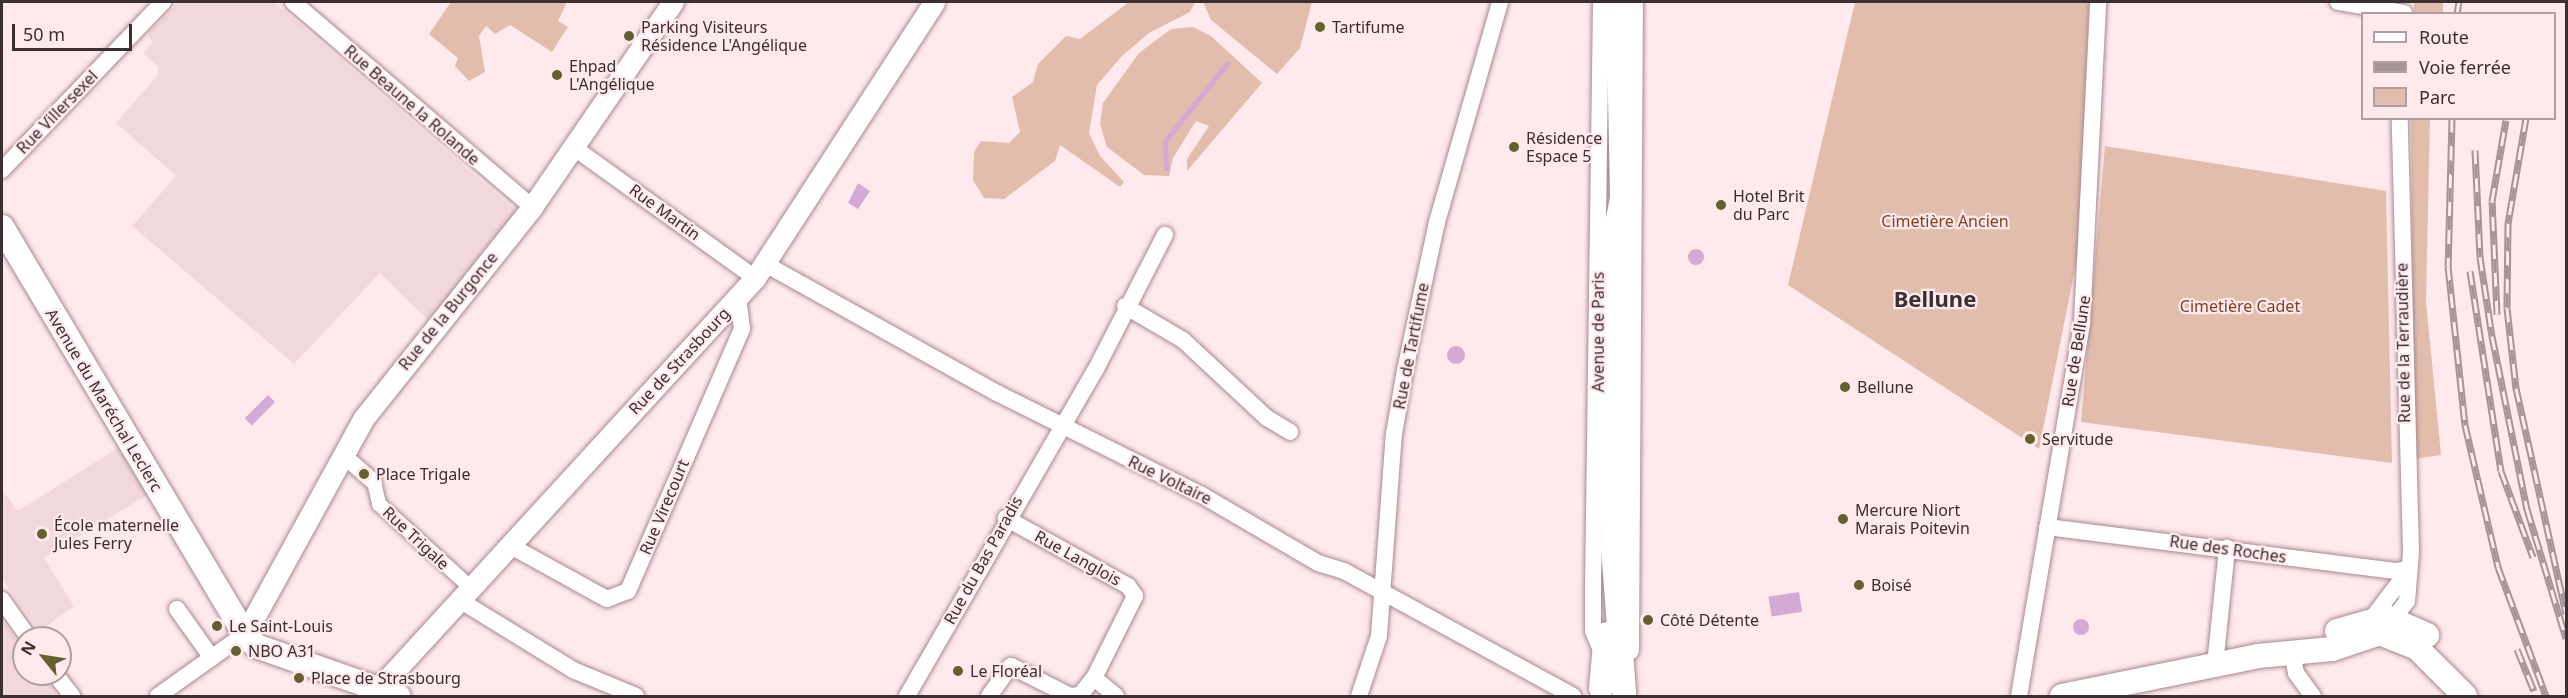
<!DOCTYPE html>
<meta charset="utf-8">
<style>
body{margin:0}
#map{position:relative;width:2568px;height:698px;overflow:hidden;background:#fee9ed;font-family:"Noto Sans",sans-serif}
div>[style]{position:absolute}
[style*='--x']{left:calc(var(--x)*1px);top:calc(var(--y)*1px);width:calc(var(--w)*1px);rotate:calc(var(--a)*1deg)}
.built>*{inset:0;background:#f2d8dd}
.green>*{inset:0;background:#e3bdac;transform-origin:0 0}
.water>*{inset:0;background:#d3aad5;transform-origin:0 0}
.round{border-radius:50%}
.stream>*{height:4.5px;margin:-2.25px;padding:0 2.25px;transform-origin:2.25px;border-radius:2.25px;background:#d3aad5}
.roads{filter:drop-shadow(0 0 2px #a8888f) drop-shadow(0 0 2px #a8888f)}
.pedestrian>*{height:14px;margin:-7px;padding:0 7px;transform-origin:7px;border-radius:7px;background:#fff}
.minor>*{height:16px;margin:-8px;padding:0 8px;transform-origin:8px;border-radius:8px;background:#fff}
.tertiary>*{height:21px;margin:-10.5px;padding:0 10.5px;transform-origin:10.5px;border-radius:10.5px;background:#fff}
.secondary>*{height:24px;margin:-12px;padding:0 12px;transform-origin:12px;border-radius:12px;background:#fff}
.rail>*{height:7px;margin-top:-3.5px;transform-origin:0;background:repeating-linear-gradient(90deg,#fee9ed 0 14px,#a59497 0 28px);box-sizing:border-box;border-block:2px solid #a59497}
.dots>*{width:16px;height:16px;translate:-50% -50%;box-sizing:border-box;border:3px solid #fee9ed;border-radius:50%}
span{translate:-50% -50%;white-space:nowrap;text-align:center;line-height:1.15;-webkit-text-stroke:4.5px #fee9ed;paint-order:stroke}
.poi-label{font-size:16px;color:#3c2f31}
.left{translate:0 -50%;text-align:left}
.street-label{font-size:16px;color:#3c2f31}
.park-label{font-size:16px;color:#85411e}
.district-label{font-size:22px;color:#3c2f31;font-weight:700}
.frame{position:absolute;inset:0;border:3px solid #3c2f31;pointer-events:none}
.legend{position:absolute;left:2361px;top:12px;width:195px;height:108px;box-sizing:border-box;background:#fee9ed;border:2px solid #b09fa2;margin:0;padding:8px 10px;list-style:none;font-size:18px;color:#3c2f31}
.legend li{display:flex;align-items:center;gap:12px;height:30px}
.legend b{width:30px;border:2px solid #b09fa2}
.north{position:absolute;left:12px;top:626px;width:60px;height:60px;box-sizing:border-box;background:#fee9ed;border:2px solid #b09fa2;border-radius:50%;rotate:300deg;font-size:16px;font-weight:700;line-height:24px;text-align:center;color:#3c2f31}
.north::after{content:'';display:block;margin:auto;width:21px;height:27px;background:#64612e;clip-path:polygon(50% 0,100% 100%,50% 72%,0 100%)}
.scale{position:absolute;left:12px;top:24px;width:120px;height:27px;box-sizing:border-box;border:3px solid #3c2f31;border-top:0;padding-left:8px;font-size:18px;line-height:21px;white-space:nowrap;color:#3c2f31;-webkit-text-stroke:4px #fee9ed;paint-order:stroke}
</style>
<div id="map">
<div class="built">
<div style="clip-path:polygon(179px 2px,274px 2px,516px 211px,428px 320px,380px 273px,294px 364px,132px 226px,176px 176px,116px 123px,158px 75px,158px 67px,143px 53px,152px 43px,148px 34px)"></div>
<div style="clip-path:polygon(118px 448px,147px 495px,44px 558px,74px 606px,40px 631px,2px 579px,2px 490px,18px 511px)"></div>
<div style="clip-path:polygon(2px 620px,24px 650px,24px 674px,42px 674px,57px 696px,2px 696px)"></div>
</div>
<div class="green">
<div style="clip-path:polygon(451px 2px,567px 2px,558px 21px,568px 27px,552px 52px,510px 25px,495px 34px,486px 26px,479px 36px,485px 72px,469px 81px,455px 66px,458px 58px,429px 34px)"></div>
<div style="clip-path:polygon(1129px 2px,1195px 2px,1190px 12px,1149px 33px,1122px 56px,1097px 85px,1089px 133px,1100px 156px,1124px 182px,1120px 187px,1060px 145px,1055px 161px,1004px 199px,984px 198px,973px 180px,974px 152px,981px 141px,1009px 143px,1020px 132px,1012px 97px,1033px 82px,1038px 64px,1066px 36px,1080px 39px)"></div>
<div style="clip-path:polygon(1203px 2px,1312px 2px,1300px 48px,1277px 74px,1211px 20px)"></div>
<div style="clip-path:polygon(1855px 2px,2089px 2px,2081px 239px,2039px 449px,1788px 285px)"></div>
<div style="left:2414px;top:2px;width:29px;height:11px"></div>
<div style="clip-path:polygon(1193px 27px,1211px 36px,1262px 83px,1187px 171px,1187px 159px,1209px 126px,1196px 121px,1173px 158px,1169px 176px,1144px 175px,1107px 147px,1100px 124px,1103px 103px,1139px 53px,1171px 29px)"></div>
<div style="clip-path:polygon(2411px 119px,2430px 119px,2426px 301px,2441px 455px,2414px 459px)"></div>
<div style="clip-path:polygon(2105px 146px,2386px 191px,2392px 463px,2081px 422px)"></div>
</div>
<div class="water">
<div style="clip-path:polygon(858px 183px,870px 191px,858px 209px,848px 203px)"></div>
<div class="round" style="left:1688px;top:249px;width:16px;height:16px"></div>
<div class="round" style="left:1447px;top:346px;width:18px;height:18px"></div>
<div style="left:268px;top:395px;width:10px;height:33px;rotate:45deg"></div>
<div style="left:1799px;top:592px;width:20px;height:31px;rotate:81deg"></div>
<div class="round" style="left:2073px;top:619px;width:16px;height:16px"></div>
</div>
<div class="stream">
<div style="--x:1166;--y:169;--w:28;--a:-92"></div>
<div style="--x:1165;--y:141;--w:99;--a:-51.2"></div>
</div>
<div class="roads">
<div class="pedestrian">
<div style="--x:374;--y:482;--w:23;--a:77"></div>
<div style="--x:379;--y:504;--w:125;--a:42.4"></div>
</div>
<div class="minor">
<div style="--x:293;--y:2;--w:315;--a:40.6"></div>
<div style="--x:1601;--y:2;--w:585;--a:90.78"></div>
<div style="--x:1593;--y:587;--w:44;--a:90"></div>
<div style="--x:1593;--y:631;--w:28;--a:67"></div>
<div style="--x:2338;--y:2;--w:67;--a:9.5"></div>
<div style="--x:573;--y:147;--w:224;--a:35.7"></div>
<div style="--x:2;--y:170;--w:233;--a:-46.2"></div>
<div style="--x:765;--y:264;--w:265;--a:29.1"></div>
<div style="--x:997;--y:393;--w:227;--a:26.5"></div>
<div style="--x:1200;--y:494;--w:137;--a:30.3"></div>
<div style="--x:1318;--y:563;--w:27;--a:17"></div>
<div style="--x:1344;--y:571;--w:261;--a:28.6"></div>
<div style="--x:1125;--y:306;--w:67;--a:30.4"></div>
<div style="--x:1183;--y:340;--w:115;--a:42.9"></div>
<div style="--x:1267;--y:418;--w:27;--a:31"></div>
<div style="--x:343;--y:455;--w:41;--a:41.1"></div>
<div style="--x:2047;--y:527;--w:353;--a:7.2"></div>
<div style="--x:2397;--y:571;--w:13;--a:-13"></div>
<div style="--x:509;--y:545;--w:112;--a:28.9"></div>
<div style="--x:607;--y:599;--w:22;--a:-21"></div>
<div style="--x:628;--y:591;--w:286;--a:-66.5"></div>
<div style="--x:742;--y:329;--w:31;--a:-97"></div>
<div style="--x:2;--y:600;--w:47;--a:54.6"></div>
<div style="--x:461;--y:601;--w:132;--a:31.6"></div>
<div style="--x:573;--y:670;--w:68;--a:22.4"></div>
<div style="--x:177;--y:609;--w:60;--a:54.5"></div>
<div style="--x:2373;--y:617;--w:58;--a:-52.7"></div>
<div style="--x:2388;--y:626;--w:31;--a:-53"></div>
<div style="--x:2407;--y:601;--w:49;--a:-85.3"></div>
<div style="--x:2411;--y:552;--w:434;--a:-91.5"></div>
<div style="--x:1631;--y:651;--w:649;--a:-89.65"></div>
<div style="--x:2292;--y:654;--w:19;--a:78"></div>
<div style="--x:2296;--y:673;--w:29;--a:54"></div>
<div style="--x:2215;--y:665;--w:118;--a:-84.1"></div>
<div style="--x:55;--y:674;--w:28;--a:52"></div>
<div style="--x:1094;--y:678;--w:28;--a:39"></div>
<div style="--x:158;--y:696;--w:107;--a:-35.5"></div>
<div style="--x:907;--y:696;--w:378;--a:-60"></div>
<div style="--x:1096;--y:369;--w:151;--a:-62.8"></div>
<div style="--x:989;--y:696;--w:37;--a:-54"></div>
<div style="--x:1011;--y:666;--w:66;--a:27"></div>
<div style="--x:1070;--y:696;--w:10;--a:-6"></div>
<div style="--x:1080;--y:695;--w:22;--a:-51"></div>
<div style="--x:1094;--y:678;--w:92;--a:-63.4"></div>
<div style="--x:1135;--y:596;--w:12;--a:-125"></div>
<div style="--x:1128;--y:586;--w:140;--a:-150.9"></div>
<div style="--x:1359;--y:696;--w:63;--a:-71.6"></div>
<div style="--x:1379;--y:636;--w:203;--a:-85.8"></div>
<div style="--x:1394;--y:434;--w:65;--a:-80.2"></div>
<div style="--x:1405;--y:370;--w:151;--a:-77.8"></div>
<div style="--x:1437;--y:222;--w:229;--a:-74"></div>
<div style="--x:2019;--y:696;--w:379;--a:-80.4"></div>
<div style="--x:2082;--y:322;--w:320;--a:-87.1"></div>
</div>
<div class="tertiary">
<div style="--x:245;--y:634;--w:245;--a:-61.2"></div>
<div style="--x:363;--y:419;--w:271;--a:-51.4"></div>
<div style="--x:532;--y:207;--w:249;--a:-55.5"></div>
<div style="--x:380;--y:687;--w:555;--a:-47.48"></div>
<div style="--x:755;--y:278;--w:329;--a:-57"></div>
</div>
<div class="secondary">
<div style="--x:1618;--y:2;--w:196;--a:88.8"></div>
<div style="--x:1622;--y:198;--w:32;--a:101"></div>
<div style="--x:1616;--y:229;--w:319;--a:90.5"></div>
<div style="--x:1613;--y:548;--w:144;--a:85.6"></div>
<div style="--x:2;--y:227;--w:474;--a:59.2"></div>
<div style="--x:245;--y:634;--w:16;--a:47"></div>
<div style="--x:256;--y:646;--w:151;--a:19.4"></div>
<div style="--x:2337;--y:631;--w:51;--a:-15.9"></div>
<div style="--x:2386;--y:617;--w:45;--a:23.7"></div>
<div style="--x:1601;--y:688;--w:54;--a:-84.7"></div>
<div style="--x:2062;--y:696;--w:200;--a:-11.5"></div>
<div style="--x:2258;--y:656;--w:74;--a:-5.4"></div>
<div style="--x:2332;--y:649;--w:51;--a:-18.4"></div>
<div style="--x:2380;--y:633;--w:40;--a:22"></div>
<div style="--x:2417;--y:648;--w:68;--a:45"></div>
</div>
</div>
<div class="rail">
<div style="--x:2457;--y:14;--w:12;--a:-81"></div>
<div style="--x:2452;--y:118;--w:148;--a:91.5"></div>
<div style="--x:2448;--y:266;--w:160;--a:83.9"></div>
<div style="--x:2465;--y:425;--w:146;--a:76.9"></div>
<div style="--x:2498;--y:567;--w:138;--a:69.6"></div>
<div style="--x:2526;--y:118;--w:107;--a:99.7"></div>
<div style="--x:2508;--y:223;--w:85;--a:90.7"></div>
<div style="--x:2507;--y:308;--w:81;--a:83.6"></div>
<div style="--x:2516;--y:388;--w:231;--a:77.5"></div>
<div style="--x:2475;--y:150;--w:107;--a:87.3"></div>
<div style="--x:2480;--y:257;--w:80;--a:81.4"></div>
<div style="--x:2492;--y:336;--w:177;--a:78.6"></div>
<div style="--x:2527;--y:509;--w:135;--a:73.2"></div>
<div style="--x:2470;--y:271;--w:202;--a:81.2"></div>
<div style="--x:2501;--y:471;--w:92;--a:69.6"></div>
<div style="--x:2497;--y:314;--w:113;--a:-92.5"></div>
<div style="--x:2492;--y:201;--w:82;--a:-80.2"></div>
<div style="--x:2517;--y:649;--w:45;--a:68"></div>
</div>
<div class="dots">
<div style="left:1320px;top:27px;background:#64612e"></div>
<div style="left:629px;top:36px;background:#64612e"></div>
<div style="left:557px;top:75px;background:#64612e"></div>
<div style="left:1514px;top:147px;background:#64612e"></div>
<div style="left:1721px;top:205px;background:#64612e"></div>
<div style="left:1845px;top:387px;background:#64612e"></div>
<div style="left:2030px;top:439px;background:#64612e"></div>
<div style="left:364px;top:474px;background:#64612e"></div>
<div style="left:1843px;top:519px;background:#64612e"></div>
<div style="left:42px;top:534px;background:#64612e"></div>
<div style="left:1859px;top:585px;background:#64612e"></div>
<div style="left:1648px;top:620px;background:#64612e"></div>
<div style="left:217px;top:626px;background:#64612e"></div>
<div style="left:236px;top:651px;background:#64612e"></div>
<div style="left:958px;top:671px;background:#64612e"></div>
<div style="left:299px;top:678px;background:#64612e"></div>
</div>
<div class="poi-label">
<span class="left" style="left:641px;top:36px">Parking Visiteurs<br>Résidence L'Angélique</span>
<span class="left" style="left:1332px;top:27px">Tartifume</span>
<span class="left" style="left:569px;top:75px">Ehpad<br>L'Angélique</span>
<span class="left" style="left:1526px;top:147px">Résidence<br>Espace 5</span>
<span class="left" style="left:1733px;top:205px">Hotel Brit<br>du Parc</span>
<span class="left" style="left:1857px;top:387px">Bellune</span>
<span class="left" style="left:2042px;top:439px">Servitude</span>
<span class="left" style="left:376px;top:474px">Place Trigale</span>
<span class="left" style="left:1855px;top:519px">Mercure Niort<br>Marais Poitevin</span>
<span class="left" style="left:54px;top:534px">École maternelle<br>Jules Ferry</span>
<span class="left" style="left:1871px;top:585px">Boisé</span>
<span class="left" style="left:1660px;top:620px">Côté Détente</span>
<span class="left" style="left:229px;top:626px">Le Saint-Louis</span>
<span class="left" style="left:248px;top:651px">NBO A31</span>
<span class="left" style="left:970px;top:671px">Le Floréal</span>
<span class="left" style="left:311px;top:678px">Place de Strasbourg</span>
</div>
<div class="street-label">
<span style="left:412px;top:105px;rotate:41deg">Rue Beaune la Rolande</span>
<span style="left:57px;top:112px;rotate:-46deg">Rue Villersexel</span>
<span style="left:665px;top:212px;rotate:36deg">Rue Martin</span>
<span style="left:448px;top:311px;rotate:-51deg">Rue de la Burgonce</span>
<span style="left:1598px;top:332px;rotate:-90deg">Avenue de Paris</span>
<span style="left:2403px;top:343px;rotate:-91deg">Rue de la Terraudière</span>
<span style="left:1411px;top:346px;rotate:-79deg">Rue de Tartifume</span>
<span style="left:2076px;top:351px;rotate:-81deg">Rue de Bellune</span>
<span style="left:679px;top:361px;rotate:-47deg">Rue de Strasbourg</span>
<span style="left:104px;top:400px;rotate:59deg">Avenue du Maréchal Leclerc</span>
<span style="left:1170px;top:480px;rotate:26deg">Rue Voltaire</span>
<span style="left:664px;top:507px;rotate:-67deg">Rue Virecourt</span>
<span style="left:416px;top:538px;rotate:43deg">Rue Trigale</span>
<span style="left:2228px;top:549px;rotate:8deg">Rue des Roches</span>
<span style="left:1078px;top:558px;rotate:29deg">Rue Langlois</span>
<span style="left:983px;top:560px;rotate:-61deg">Rue du Bas Paradis</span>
</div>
<div class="park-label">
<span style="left:1945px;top:221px">Cimetière Ancien</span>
<span style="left:2240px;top:306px">Cimetière Cadet</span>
</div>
<div class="district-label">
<span style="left:1935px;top:299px">Bellune</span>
</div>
<div class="frame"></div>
<ul class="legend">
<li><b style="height:8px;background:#fff"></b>Route</li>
<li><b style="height:8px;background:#a59497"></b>Voie ferrée</li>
<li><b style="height:16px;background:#e3bdac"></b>Parc</li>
</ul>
<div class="north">N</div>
<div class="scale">50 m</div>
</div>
